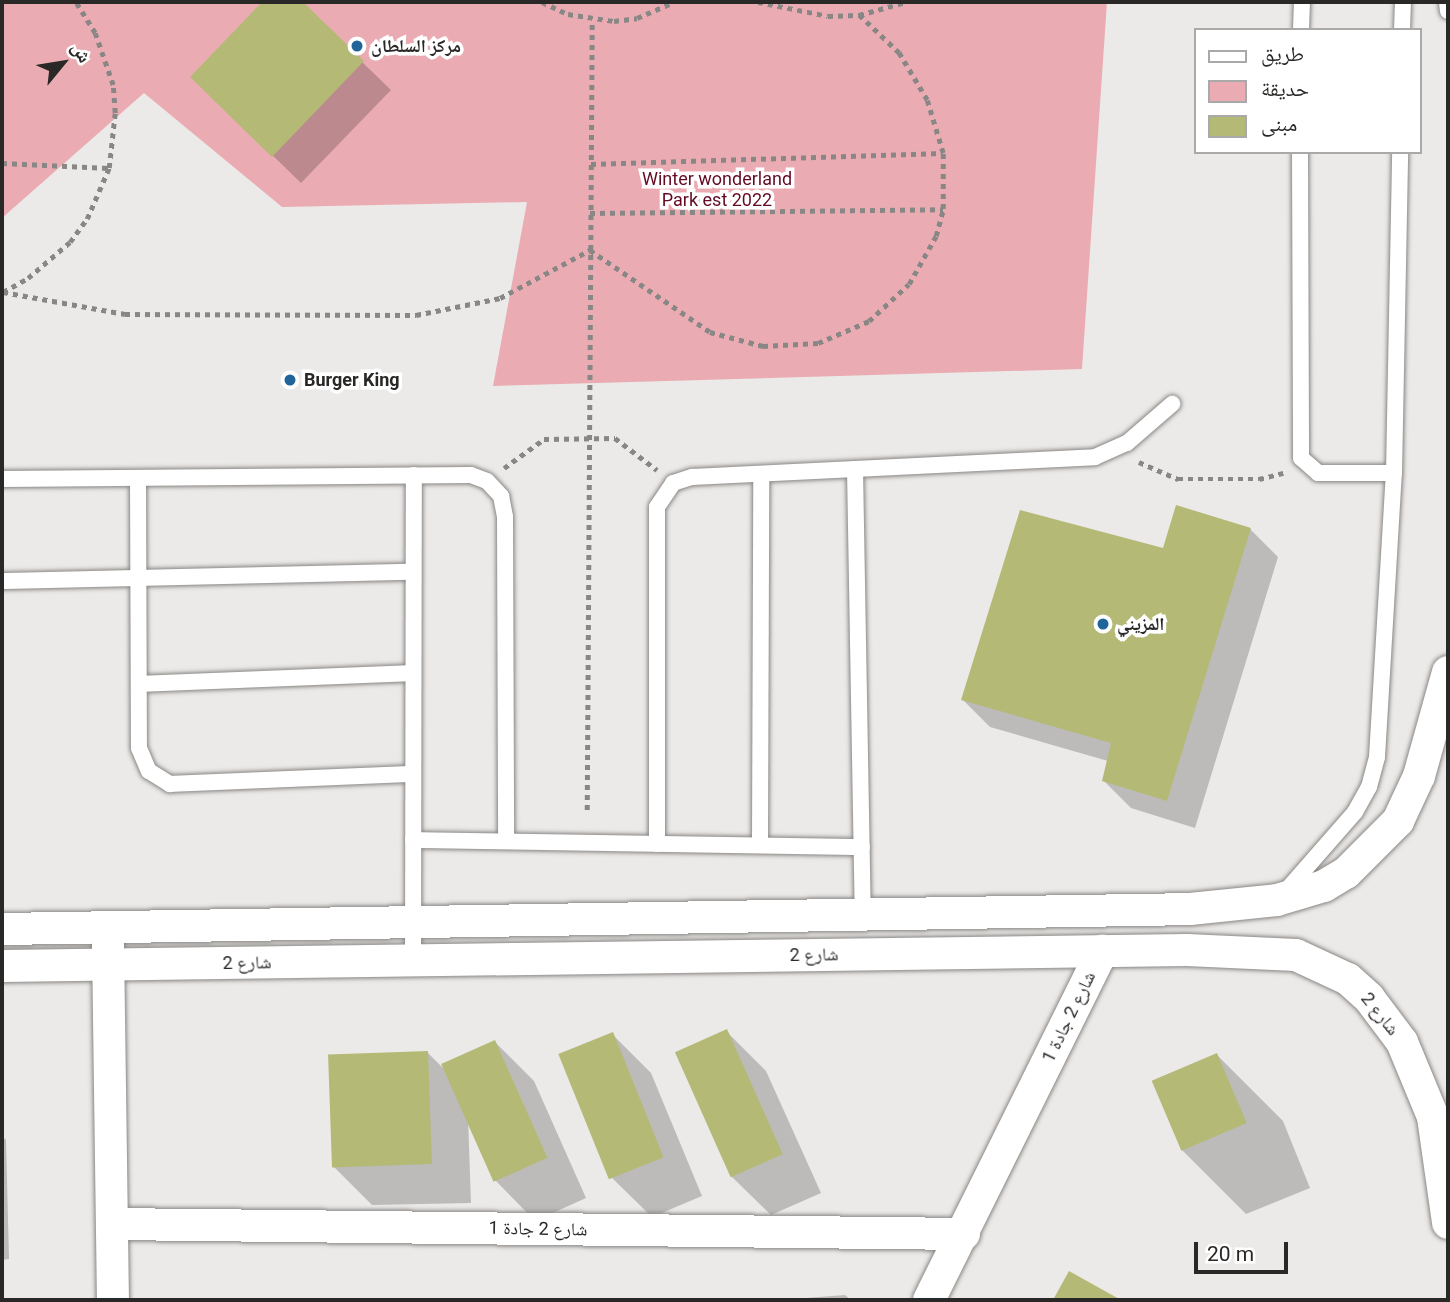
<!DOCTYPE html>
<meta charset="utf-8">
<style>
body{margin:0}
#map{position:relative;width:1450px;height:1302px;overflow:hidden;background:#eceae8;font-family:Roboto,"Noto Naskh Arabic",sans-serif}
div>[style]{position:absolute}
[style*='--x']{left:calc(var(--x)*1px);top:calc(var(--y)*1px);width:calc(var(--w)*1px);rotate:calc(var(--a)*1deg)}
.green>*{inset:0;background:#eaacb2}
.shadow>*{inset:0;background:#0003}
.building>*{inset:0;background:#b4ba76;transform-origin:0 0}
.path>*{height:4.5px;margin-top:-2.25px;transform-origin:0;background:repeating-linear-gradient(90deg,#898786 0 5px,transparent 0 10px)}
.roads{filter:drop-shadow(0 0 2px #898785) drop-shadow(0 0 2px #898785)}
.service>*{height:16px;margin:-8px;padding:0 8px;transform-origin:8px;border-radius:8px;background:#fff}
.minor>*{height:32px;margin:-16px;padding:0 16px;transform-origin:16px;border-radius:16px;background:#fff}
.dots>*{width:19px;height:19px;translate:-50% -50%;box-sizing:border-box;border:4px solid #fff;border-radius:50%}
span{translate:-50% -50%;white-space:nowrap;text-align:center;line-height:1.15;-webkit-text-stroke:7px #fff;paint-order:stroke}
.poi-label{font-size:18px;color:#292827;font-weight:700}
.left{translate:0 -50%;text-align:left}
.park-label{font-size:18px;color:#640a24}
.street-label{font-size:18px;color:#292827}
.frame{position:absolute;inset:0;border:4px solid #292827;pointer-events:none}
.legend{position:absolute;left:1194px;top:28px;width:228px;height:126px;box-sizing:border-box;background:#fff;border:2px solid #a9a9a9;margin:0;padding:9px 12px;list-style:none;font-size:21px;color:#292827}
.legend li{display:flex;align-items:center;gap:14px;height:35px}
.legend b{width:35px;border:2px solid #a9a9a9}
.north{position:absolute;left:28px;top:28px;width:70px;height:70px;-webkit-text-stroke:5px #fff;paint-order:stroke;rotate:60deg;font-size:19px;font-weight:700;line-height:28px;text-align:center;color:#292827}
.north::after{content:'';display:block;margin:auto;width:24px;height:32px;background:#292827;clip-path:polygon(50% 0,100% 100%,50% 72%,0 100%)}
.scale{position:absolute;left:1194px;top:1242px;width:94px;height:32px;box-sizing:border-box;border:4px solid #292827;border-top:0;padding-left:9px;font-size:21px;line-height:24px;white-space:nowrap;color:#292827;-webkit-text-stroke:5px #fff;paint-order:stroke}
</style>
<div id="map">
<div class="green">
<div style="clip-path:polygon(2px 2px,1107px 2px,1082px 369px,493px 386px,527px 202px,282px 207px,144px 93px,2px 218px)"></div>
</div>
<div class="shadow">
<div style="clip-path:polygon(265px 2px,300px 2px,391px 90px,301px 183px,192px 77px)"></div>
<div style="clip-path:polygon(1250px 529px,1278px 557px,1195px 828px,1131px 808px,1104px 781px,1108px 761px,990px 727px,963px 700px,1165px 550px)"></div>
<div style="clip-path:polygon(727px 1032px,766px 1071px,821px 1193px,771px 1215px,731px 1176px)"></div>
<div style="clip-path:polygon(612px 1034px,651px 1073px,702px 1196px,652px 1217px,612px 1178px)"></div>
<div style="clip-path:polygon(495px 1042px,534px 1081px,586px 1198px,535px 1221px,496px 1181px,468px 1118px,471px 1203px,372px 1205px,333px 1166px,428px 1053px,447px 1072px)"></div>
<div style="clip-path:polygon(1217px 1055px,1283px 1121px,1310px 1188px,1246px 1214px,1181px 1149px)"></div>
<div style="clip-path:polygon(2px 1136px,6px 1140px,9px 1259px,2px 1260px)"></div>
<div style="clip-path:polygon(845px 1295px,851px 1300px,779px 1300px)"></div>
</div>
<div class="building">
<div style="clip-path:polygon(262px 2px,303px 2px,364px 61px,272px 157px,190px 77px)"></div>
<div style="clip-path:polygon(1176px 505px,1251px 528px,1167px 801px,1102px 781px,1111px 743px,961px 700px,1020px 510px,1163px 548px)"></div>
<div style="left:727px;top:1029px;width:137px;height:57px;rotate:66deg"></div>
<div style="left:613px;top:1032px;width:135px;height:59px;rotate:68deg"></div>
<div style="left:495px;top:1040px;width:129px;height:59px;rotate:66deg"></div>
<div style="left:428px;top:1051px;width:113px;height:100px;rotate:88deg"></div>
<div style="left:1217px;top:1053px;width:76px;height:71px;rotate:67deg"></div>
<div style="clip-path:polygon(1069px 1271px,1121px 1300px,1053px 1300px)"></div>
</div>
<div class="path">
<div style="--x:542;--y:2;--w:29;--a:25"></div>
<div style="--x:568;--y:14;--w:47;--a:8.7"></div>
<div style="--x:614;--y:21;--w:23;--a:-7"></div>
<div style="--x:637;--y:18;--w:40;--a:-23.4"></div>
<div style="--x:758;--y:2;--w:71;--a:11.3"></div>
<div style="--x:828;--y:16;--w:31;--a:-2"></div>
<div style="--x:859;--y:15;--w:49;--a:-15.5"></div>
<div style="--x:2;--y:163;--w:107;--a:2.7"></div>
<div style="--x:591;--y:164;--w:352;--a:-1.8"></div>
<div style="--x:590;--y:213;--w:353;--a:-0.6"></div>
<div style="--x:3;--y:292;--w:124;--a:10.2"></div>
<div style="--x:125;--y:314;--w:291;--a:0.2"></div>
<div style="--x:416;--y:315;--w:86;--a:-11.4"></div>
<div style="--x:500;--y:298;--w:102;--a:-28.1"></div>
<div style="--x:590;--y:250;--w:145;--a:34.3"></div>
<div style="--x:710;--y:332;--w:55;--a:14.8"></div>
<div style="--x:763;--y:346;--w:55;--a:-3.1"></div>
<div style="--x:818;--y:343;--w:56;--a:-23.3"></div>
<div style="--x:869;--y:321;--w:54;--a:-42.8"></div>
<div style="--x:909;--y:284;--w:55;--a:-60.6"></div>
<div style="--x:936;--y:236;--w:28;--a:-75"></div>
<div style="--x:943;--y:209;--w:56;--a:-90"></div>
<div style="--x:943;--y:153;--w:55;--a:-106.8"></div>
<div style="--x:927;--y:100;--w:55;--a:-120.8"></div>
<div style="--x:899;--y:53;--w:55;--a:-136.5"></div>
<div style="--x:3;--y:292;--w:29;--a:-29"></div>
<div style="--x:28;--y:278;--w:55;--a:-40.6"></div>
<div style="--x:70;--y:242;--w:29;--a:-54"></div>
<div style="--x:87;--y:219;--w:56;--a:-66.7"></div>
<div style="--x:109;--y:168;--w:55;--a:-83.8"></div>
<div style="--x:115;--y:113;--w:28;--a:-94"></div>
<div style="--x:113;--y:85;--w:55;--a:-109.1"></div>
<div style="--x:95;--y:33;--w:36;--a:-122"></div>
<div style="--x:1139;--y:462;--w:43;--a:23.6"></div>
<div style="--x:1178;--y:479;--w:81;--a:0"></div>
<div style="--x:1259;--y:479;--w:25;--a:-14"></div>
<div style="--x:504;--y:468;--w:49;--a:-35.9"></div>
<div style="--x:544;--y:439;--w:71;--a:-0.8"></div>
<div style="--x:615;--y:438;--w:53;--a:37.3"></div>
<div style="--x:587;--y:810;--w:790;--a:-89.64"></div>
</div>
<div class="roads">
<div class="service">
<div style="--x:1447;--y:2;--w:9;--a:84"></div>
<div style="--x:1301;--y:30;--w:28;--a:-88"></div>
<div style="--x:1402;--y:30;--w:28;--a:-88"></div>
<div style="--x:1300;--y:152;--w:306;--a:89.8"></div>
<div style="--x:1301;--y:458;--w:23;--a:41"></div>
<div style="--x:1318;--y:473;--w:76;--a:0"></div>
<div style="--x:855;--y:469;--w:445;--a:89"></div>
<div style="--x:138;--y:478;--w:270;--a:89.8"></div>
<div style="--x:139;--y:748;--w:25;--a:67"></div>
<div style="--x:149;--y:771;--w:25;--a:32"></div>
<div style="--x:170;--y:784;--w:243;--a:-2.4"></div>
<div style="--x:2;--y:479;--w:469;--a:-0.5"></div>
<div style="--x:471;--y:475;--w:17;--a:21"></div>
<div style="--x:487;--y:481;--w:21;--a:47"></div>
<div style="--x:501;--y:496;--w:21;--a:79"></div>
<div style="--x:505;--y:517;--w:324;--a:89.8"></div>
<div style="--x:2;--y:581;--w:411;--a:-1.3"></div>
<div style="--x:139;--y:684;--w:274;--a:-2.3"></div>
<div style="--x:413;--y:840;--w:449;--a:0.9"></div>
<div style="--x:657;--y:844;--w:337;--a:-90"></div>
<div style="--x:657;--y:507;--w:29;--a:-56"></div>
<div style="--x:673;--y:483;--w:20;--a:-18"></div>
<div style="--x:692;--y:477;--w:403;--a:-2.8"></div>
<div style="--x:1095;--y:457;--w:35;--a:-24"></div>
<div style="--x:1127;--y:443;--w:60;--a:-40.9"></div>
<div style="--x:760;--y:845;--w:371;--a:-89.8"></div>
<div style="--x:1285;--y:892;--w:106;--a:-48.8"></div>
<div style="--x:1355;--y:812;--w:29;--a:-61"></div>
<div style="--x:1369;--y:787;--w:31;--a:-75"></div>
<div style="--x:1377;--y:757;--w:285;--a:-86.6"></div>
<div style="--x:1394;--y:473;--w:321;--a:-88.9"></div>
<div style="--x:413;--y:960;--w:485;--a:-89.9"></div>
</div>
<div class="minor">
<div style="--x:2;--y:929;--w:1188;--a:-0.96"></div>
<div style="--x:1190;--y:909;--w:87;--a:-5.9"></div>
<div style="--x:1277;--y:900;--w:49;--a:-16.6"></div>
<div style="--x:1324;--y:886;--w:26;--a:-31"></div>
<div style="--x:1346;--y:873;--w:74;--a:-45"></div>
<div style="--x:1398;--y:821;--w:50;--a:-65"></div>
<div style="--x:1419;--y:776;--w:108;--a:-74.4"></div>
<div style="--x:108;--y:945;--w:355;--a:89.2"></div>
<div style="--x:2;--y:966;--w:1185;--a:-0.77"></div>
<div style="--x:1187;--y:950;--w:109;--a:2.6"></div>
<div style="--x:1296;--y:955;--w:57;--a:24.8"></div>
<div style="--x:1348;--y:979;--w:28;--a:42"></div>
<div style="--x:1369;--y:998;--w:55;--a:53.1"></div>
<div style="--x:1402;--y:1042;--w:81;--a:67.5"></div>
<div style="--x:1433;--y:1117;--w:107;--a:81.9"></div>
<div style="--x:112;--y:1224;--w:852;--a:0.67"></div>
<div style="--x:929;--y:1300;--w:390;--a:-63.6"></div>
</div>
</div>
<div class="dots">
<div style="left:357px;top:46px;background:#206499"></div>
<div style="left:290px;top:380px;background:#206499"></div>
<div style="left:1103px;top:624px;background:#206499"></div>
</div>
<div class="poi-label">
<span class="left" style="left:371px;top:46px">مركز السلطان</span>
<span class="left" style="left:304px;top:380px">Burger King</span>
<span class="left" style="left:1117px;top:624px">المزيني</span>
</div>
<div class="park-label">
<span style="left:717px;top:190px">Winter wonderland<br>Park est 2022</span>
</div>
<div class="street-label">
<span style="left:814px;top:955px;rotate:-1deg">شارع 2</span>
<span style="left:247px;top:963px;rotate:-1deg">شارع 2</span>
<span style="left:1380px;top:1014px;rotate:51deg">شارع 2</span>
<span style="left:1069px;top:1017px;rotate:-64deg">شارع 2 جادة 1</span>
<span style="left:538px;top:1229px;rotate:1deg">شارع 2 جادة 1</span>
</div>
<div class="frame"></div>
<ul class="legend">
<li><b style="height:9px;background:#fff"></b>طريق</li>
<li><b style="height:19px;background:#eaacb2"></b>حديقة</li>
<li><b style="height:19px;background:#b4ba76"></b>مبنى</li>
</ul>
<div class="north">ش</div>
<div class="scale">20 m</div>
</div>
